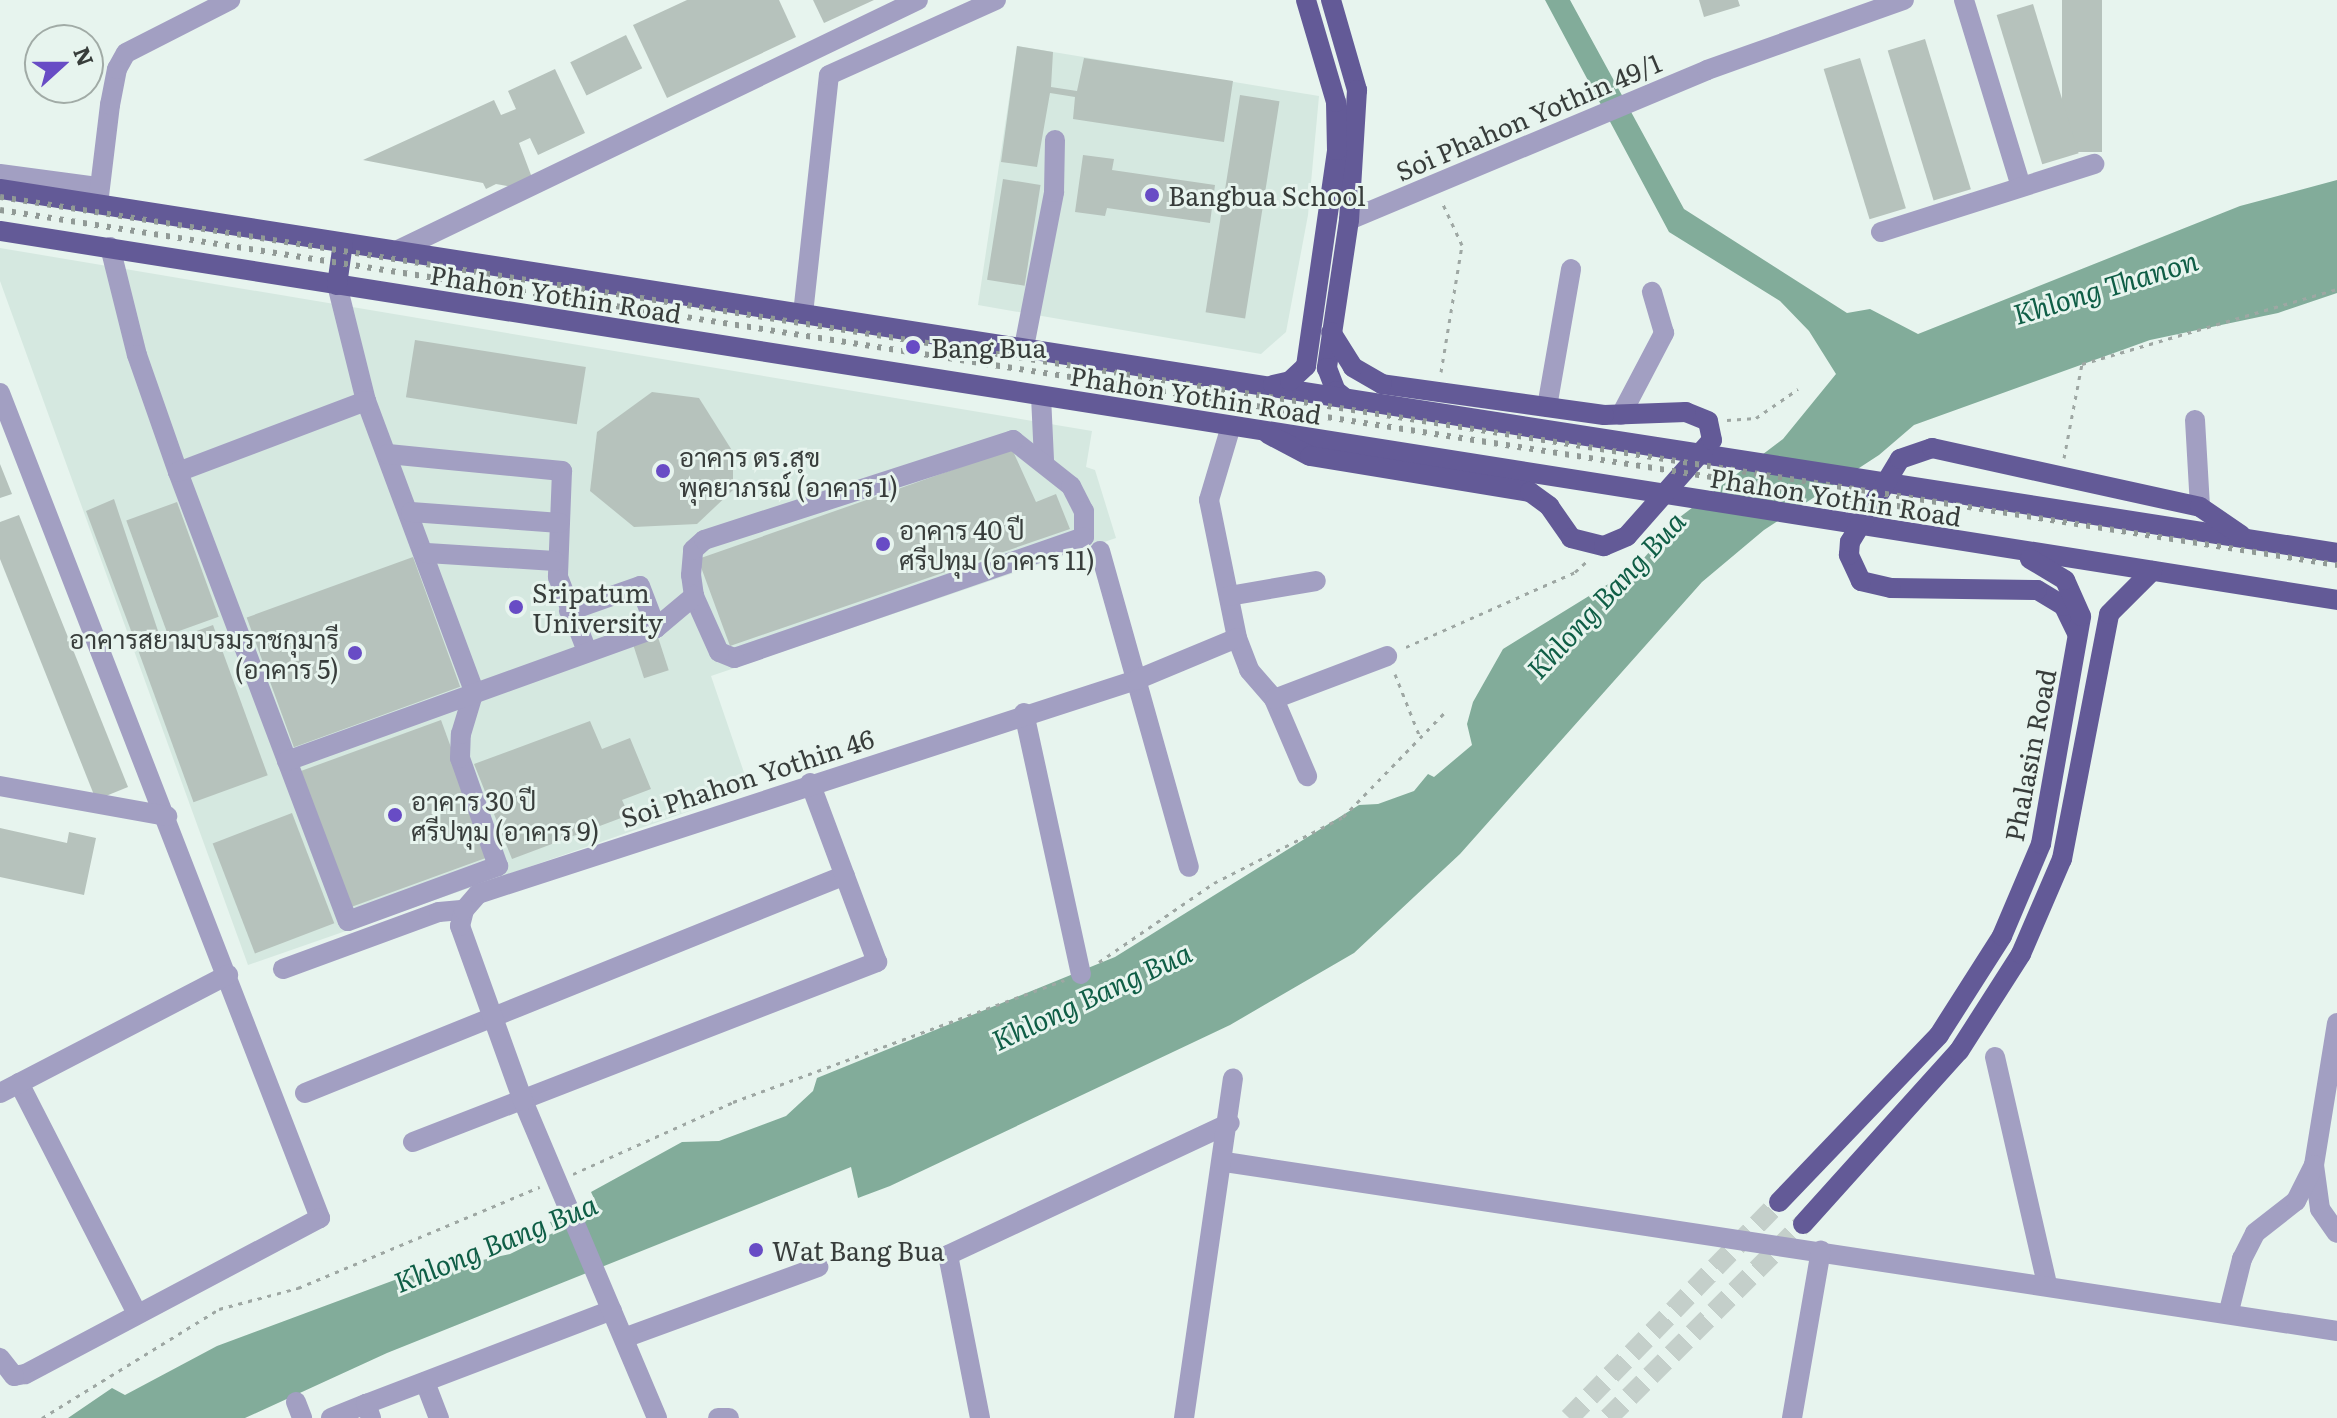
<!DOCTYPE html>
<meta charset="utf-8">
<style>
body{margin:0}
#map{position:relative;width:2337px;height:1418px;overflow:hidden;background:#e7f4ee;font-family:Literata,Sarabun,serif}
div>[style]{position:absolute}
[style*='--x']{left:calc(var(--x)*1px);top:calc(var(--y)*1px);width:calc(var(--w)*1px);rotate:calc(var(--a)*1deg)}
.built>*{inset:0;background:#d5e8e0}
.water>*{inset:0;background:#82ac9a}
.building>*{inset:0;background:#b6c2bc;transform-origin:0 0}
.major-tunnel>*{height:20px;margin-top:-10px;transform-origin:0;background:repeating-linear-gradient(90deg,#c4cfca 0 20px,transparent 0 30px)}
.path>*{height:3px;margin-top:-1.5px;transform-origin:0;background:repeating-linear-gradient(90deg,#9ea7a3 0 4px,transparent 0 10px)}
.minor>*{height:20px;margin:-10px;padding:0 10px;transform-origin:10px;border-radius:10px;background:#a29fc2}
.major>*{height:20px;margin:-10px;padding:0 10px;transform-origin:10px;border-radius:10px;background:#635a97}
.rail>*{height:6px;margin-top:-3px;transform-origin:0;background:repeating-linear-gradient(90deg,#919a96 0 4px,transparent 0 12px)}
.dots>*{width:22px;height:22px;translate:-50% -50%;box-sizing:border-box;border:4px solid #e7f4ee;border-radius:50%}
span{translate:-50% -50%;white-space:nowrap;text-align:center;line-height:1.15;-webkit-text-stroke:6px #e7f4ee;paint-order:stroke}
.street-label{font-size:26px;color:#383d3b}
.poi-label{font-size:26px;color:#383d3b}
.left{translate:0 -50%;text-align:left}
.right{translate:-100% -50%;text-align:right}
.water-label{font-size:28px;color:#0f5e46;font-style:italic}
.north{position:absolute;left:24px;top:24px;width:80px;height:80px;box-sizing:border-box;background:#e7f4ee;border:2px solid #a1aba6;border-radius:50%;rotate:69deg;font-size:22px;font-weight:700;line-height:32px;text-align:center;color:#383d3b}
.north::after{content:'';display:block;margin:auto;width:28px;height:36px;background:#684cc5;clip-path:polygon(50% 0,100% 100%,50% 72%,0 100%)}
</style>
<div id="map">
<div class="built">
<div style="clip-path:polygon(1017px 46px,1319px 96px,1308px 215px,1286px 332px,1261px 354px,978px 305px)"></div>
<div style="clip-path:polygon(0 248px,1092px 431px,1086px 467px,1095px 470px,1116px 538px,711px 676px,750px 790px,248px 965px,0 281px)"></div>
</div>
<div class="water">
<div style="clip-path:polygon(1545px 0,1570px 0,1684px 209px,1847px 313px,1870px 309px,1918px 334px,2240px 206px,2337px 180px,2337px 293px,2278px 313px,2150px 340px,1914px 425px,1879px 455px,1764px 530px,1702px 582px,1460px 854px,1354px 953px,1230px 1025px,890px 1186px,858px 1198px,851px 1167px,387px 1353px,245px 1418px,68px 1418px,112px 1388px,125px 1395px,217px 1346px,400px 1278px,510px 1254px,555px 1232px,550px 1222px,599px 1209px,591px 1192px,682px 1142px,719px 1141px,786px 1116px,813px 1091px,817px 1078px,1115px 957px,1359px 805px,1378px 804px,1414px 791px,1428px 774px,1434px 777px,1472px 745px,1467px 724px,1473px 702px,1503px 649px,1636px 567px,1680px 517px,1783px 439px,1836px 374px,1809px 331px,1780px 301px,1669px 232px)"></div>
</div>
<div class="building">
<div style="clip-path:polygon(687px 0,779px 0,796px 37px,667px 98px,633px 25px)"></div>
<div style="clip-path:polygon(813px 0,874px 0,824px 23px)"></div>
<div style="clip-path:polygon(1699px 0,1738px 0,1740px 6px,1704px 17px)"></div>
<div style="left:2062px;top:0;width:40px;height:152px"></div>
<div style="left:2033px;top:4px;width:156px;height:38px;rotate:73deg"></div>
<div style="left:626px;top:35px;width:37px;height:62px;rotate:64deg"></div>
<div style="left:1925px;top:39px;width:157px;height:39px;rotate:73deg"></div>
<div style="clip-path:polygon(1017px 46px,1053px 52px,1051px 87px,1077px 91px,1084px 58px,1233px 81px,1224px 142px,1073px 119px,1075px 97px,1050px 93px,1037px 167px,1001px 162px)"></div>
<div style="left:1860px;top:58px;width:157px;height:38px;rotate:73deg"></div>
<div style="clip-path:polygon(555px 69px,585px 133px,538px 155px,530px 138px,519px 143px,537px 191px,496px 184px,486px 189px,483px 183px,363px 160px,494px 100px,501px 115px,516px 109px,508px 91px)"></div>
<div style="left:1240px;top:95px;width:40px;height:220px;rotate:9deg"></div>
<div style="clip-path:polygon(1083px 155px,1114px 159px,1112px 170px,1215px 185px,1210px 223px,1107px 208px,1105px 216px,1075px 212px)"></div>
<div style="left:1003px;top:179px;width:38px;height:102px;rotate:9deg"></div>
<div style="left:415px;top:340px;width:173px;height:58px;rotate:9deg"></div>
<div style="clip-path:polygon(652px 392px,699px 398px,733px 452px,733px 490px,697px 524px,634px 527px,590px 491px,597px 432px)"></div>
<div style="clip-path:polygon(1012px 449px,1036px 502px,1056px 494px,1070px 529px,730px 646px,698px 559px)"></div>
<div style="clip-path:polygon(0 464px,12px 494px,0 498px)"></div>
<div style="clip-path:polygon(114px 499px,159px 634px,136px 644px,86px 511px)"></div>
<div style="left:177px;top:502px;width:122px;height:54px;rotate:70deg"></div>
<div style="clip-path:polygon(19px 515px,128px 787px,96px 800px,0 559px,0 522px)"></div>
<div style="left:413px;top:557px;width:138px;height:177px;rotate:70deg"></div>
<div style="left:213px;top:625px;width:160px;height:79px;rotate:70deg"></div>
<div style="left:657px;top:634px;width:38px;height:26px;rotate:72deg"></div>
<div style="left:441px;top:720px;width:145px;height:152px;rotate:70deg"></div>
<div style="clip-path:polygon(590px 721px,602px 749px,630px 738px,651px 789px,622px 800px,629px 815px,512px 859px,474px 764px)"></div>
<div style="left:292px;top:813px;width:118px;height:85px;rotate:69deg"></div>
<div style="clip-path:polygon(0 828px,67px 843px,69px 832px,96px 838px,84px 895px,0 877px)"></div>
</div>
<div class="major-tunnel">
<div style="--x:1569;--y:1418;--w:301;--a:-45.8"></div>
<div style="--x:1608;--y:1418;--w:275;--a:-44.9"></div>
</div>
<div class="path">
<div style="--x:1441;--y:372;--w:129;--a:-80.6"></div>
<div style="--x:1462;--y:245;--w:47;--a:-114.9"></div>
<div style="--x:1727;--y:420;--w:29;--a:-4"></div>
<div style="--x:1756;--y:418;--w:51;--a:-34.6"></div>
<div style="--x:2064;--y:458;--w:96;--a:-79.2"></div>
<div style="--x:2082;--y:364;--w:266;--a:-16.4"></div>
<div style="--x:1406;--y:647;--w:185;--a:-23.9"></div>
<div style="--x:1575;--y:572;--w:15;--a:-42"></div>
<div style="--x:1395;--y:674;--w:68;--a:68.4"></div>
<div style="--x:1099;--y:962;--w:140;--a:-34.5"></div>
<div style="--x:1214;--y:883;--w:145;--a:-27.1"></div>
<div style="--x:1343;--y:817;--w:146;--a:-45.8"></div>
<div style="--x:573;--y:1174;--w:175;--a:-24.2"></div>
<div style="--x:733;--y:1102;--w:353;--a:-20.2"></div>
<div style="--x:42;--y:1418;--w:208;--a:-31.6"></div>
<div style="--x:219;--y:1309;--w:82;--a:-14.9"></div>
<div style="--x:298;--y:1288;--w:262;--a:-22.7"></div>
</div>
<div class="minor">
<div style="--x:1964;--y:0;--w:195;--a:73"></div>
<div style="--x:0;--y:174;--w:100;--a:7.5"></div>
<div style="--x:98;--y:204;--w:100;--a:-83.1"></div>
<div style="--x:110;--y:105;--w:37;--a:-79"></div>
<div style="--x:117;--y:69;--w:18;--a:-61"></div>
<div style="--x:126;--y:53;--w:117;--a:-27"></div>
<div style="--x:1349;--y:220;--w:388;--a:-22.7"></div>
<div style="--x:1707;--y:70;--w:209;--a:-19.6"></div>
<div style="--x:1881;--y:232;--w:224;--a:-17.7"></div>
<div style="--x:110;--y:247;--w:111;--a:76"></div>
<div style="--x:137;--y:355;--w:124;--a:70.7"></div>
<div style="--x:178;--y:472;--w:480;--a:69.3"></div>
<div style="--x:348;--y:921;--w:160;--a:-20.1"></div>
<div style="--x:498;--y:866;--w:114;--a:-109.4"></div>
<div style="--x:460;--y:758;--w:24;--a:-88"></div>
<div style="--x:461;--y:734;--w:45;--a:-73.2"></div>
<div style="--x:474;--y:691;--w:309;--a:-110.4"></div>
<div style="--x:366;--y:401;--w:120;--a:-104"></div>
<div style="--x:396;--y:251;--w:579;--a:-25.68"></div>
<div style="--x:803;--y:314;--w:240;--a:-83.8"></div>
<div style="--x:829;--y:75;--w:183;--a:-24.2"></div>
<div style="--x:1024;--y:347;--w:158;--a:-79"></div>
<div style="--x:1054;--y:192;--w:52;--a:-88.9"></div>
<div style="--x:0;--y:393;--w:885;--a:68.8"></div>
<div style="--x:320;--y:1218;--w:334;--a:152.1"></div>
<div style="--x:25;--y:1374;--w:11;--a:170"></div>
<div style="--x:14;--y:1376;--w:23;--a:-128"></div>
<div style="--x:1041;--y:396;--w:64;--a:87.3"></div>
<div style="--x:1547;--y:407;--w:140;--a:-80.1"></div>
<div style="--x:1621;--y:415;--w:93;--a:-62.3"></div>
<div style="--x:1664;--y:333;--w:43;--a:-106.3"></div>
<div style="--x:2195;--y:420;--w:87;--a:86.7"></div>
<div style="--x:1231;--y:426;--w:77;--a:106.6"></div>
<div style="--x:1209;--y:500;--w:141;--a:78.5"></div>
<div style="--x:1237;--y:638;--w:34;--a:69"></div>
<div style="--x:1249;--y:670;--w:38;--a:49"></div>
<div style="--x:1274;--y:699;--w:84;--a:66.8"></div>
<div style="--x:1013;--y:440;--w:74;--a:38.4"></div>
<div style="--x:1071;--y:486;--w:28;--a:63"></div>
<div style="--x:1084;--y:511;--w:26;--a:90"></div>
<div style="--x:1084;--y:537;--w:370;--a:160.9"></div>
<div style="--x:734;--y:658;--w:16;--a:-158"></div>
<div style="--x:719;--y:652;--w:61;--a:-114.1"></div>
<div style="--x:694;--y:596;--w:21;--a:-98"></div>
<div style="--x:691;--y:575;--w:25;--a:-85"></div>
<div style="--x:693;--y:550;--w:15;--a:-42"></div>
<div style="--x:704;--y:540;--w:325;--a:-17.9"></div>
<div style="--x:388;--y:454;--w:175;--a:5.6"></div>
<div style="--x:562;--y:471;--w:106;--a:92.2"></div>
<div style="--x:558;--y:577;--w:79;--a:68.6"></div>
<div style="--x:178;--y:472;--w:201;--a:-20.7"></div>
<div style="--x:411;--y:512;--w:149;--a:4.2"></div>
<div style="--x:1100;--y:551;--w:328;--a:74.3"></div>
<div style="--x:427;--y:553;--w:128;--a:3.6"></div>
<div style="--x:1229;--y:596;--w:88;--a:-9.8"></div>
<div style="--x:569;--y:611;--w:75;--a:-19.4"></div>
<div style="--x:640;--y:586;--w:45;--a:69.1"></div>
<div style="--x:1274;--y:699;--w:121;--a:-20.8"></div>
<div style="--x:1024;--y:713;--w:267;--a:77.7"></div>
<div style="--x:287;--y:761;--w:392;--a:-19.8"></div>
<div style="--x:656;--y:628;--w:50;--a:-40.1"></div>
<div style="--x:0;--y:786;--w:170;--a:10.2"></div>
<div style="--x:283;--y:969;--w:166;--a:-20.1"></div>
<div style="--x:439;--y:912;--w:25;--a:-5"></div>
<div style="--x:2337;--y:1023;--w:144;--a:99.2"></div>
<div style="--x:2314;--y:1165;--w:44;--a:82.2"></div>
<div style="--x:2320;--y:1209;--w:29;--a:55"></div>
<div style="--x:1995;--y:1057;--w:233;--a:77.1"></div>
<div style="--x:19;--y:1083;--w:257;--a:62.9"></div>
<div style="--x:0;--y:1093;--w:257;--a:-27.4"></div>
<div style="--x:305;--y:1093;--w:582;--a:-21.98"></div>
<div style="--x:413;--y:1142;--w:498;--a:-21.2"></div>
<div style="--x:877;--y:962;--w:191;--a:-110.5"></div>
<div style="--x:1225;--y:1162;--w:1125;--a:8.64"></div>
<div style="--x:2229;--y:1311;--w:54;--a:-76"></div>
<div style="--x:2242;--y:1259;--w:29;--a:-63"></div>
<div style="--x:2255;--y:1233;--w:52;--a:-38"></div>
<div style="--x:2296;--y:1201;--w:40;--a:-63.4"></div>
<div style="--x:624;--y:1338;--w:207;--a:-20.1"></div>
<div style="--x:425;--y:1382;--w:39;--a:69"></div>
<div style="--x:296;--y:1402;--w:17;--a:69"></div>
<div style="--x:331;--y:1418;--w:38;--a:-22"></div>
<div style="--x:371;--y:1418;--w:15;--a:-110"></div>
<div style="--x:366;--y:1404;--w:263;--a:-20.9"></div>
<div style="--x:657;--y:1418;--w:344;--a:-112.9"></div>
<div style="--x:523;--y:1101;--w:186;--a:-109.8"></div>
<div style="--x:460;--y:926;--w:16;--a:-76"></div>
<div style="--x:464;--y:910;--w:21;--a:-49"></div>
<div style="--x:478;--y:894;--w:692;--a:-18.02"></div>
<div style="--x:1136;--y:680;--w:109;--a:-22.6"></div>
<div style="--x:718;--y:1418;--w:11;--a:0"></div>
<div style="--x:980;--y:1418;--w:166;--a:-101.1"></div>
<div style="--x:948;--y:1255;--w:311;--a:-25.1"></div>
<div style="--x:1184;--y:1418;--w:343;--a:-81.8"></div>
<div style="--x:1792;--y:1418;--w:170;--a:-80.2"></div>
</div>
<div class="major">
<div style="--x:1331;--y:0;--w:94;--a:73.9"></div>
<div style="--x:1357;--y:90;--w:130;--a:93.5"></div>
<div style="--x:1349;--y:220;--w:150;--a:98.5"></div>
<div style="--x:1327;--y:368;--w:25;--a:69"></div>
<div style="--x:1336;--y:391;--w:11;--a:38"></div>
<div style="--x:0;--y:189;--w:2365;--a:8.85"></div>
<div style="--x:0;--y:231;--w:2366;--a:8.97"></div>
<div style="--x:337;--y:285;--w:42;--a:-81.9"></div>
<div style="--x:1273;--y:385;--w:17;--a:-13"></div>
<div style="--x:1290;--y:381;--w:22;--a:-43"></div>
<div style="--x:1306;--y:366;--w:218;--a:-81.8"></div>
<div style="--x:1337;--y:150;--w:48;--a:-91.2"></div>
<div style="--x:1336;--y:102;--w:106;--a:-106.4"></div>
<div style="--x:1268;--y:434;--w:47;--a:27.6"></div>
<div style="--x:1310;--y:456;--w:223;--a:9.3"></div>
<div style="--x:1530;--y:492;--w:24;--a:36"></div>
<div style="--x:1549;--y:506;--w:39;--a:55"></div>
<div style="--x:1571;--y:538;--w:34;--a:14"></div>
<div style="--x:1604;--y:546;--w:25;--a:-23"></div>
<div style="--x:1627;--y:536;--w:128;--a:-48.5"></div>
<div style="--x:1712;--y:440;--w:19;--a:-102"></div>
<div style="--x:1708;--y:421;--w:24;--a:-158"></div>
<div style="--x:1686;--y:412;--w:82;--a:177.9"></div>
<div style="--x:1604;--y:415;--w:224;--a:-172.1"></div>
<div style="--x:1382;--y:384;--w:34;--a:-150"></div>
<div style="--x:1353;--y:367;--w:41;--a:-122.2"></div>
<div style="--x:2077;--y:633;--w:30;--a:-116"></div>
<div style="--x:2064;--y:606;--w:31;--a:-149"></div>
<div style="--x:2037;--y:590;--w:146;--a:-179.2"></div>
<div style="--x:1891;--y:588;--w:31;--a:-167"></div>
<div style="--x:1861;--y:581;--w:29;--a:-115"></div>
<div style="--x:1849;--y:555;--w:13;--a:-86"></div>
<div style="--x:1850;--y:542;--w:97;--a:-58.9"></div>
<div style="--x:1900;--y:459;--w:34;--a:-19"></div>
<div style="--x:1932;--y:448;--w:274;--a:12.4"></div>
<div style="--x:2200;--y:507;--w:50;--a:34.3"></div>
<div style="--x:1779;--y:1202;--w:231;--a:-46.2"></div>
<div style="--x:1939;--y:1035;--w:117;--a:-57.5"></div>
<div style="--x:2002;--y:936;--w:100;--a:-67"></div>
<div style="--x:2041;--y:844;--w:231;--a:-80"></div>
<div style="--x:2081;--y:616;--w:39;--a:-114"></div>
<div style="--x:2065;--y:580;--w:41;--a:-149"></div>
<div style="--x:1803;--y:1224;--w:233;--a:-48"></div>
<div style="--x:1959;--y:1051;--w:115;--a:-57.4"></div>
<div style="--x:2021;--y:954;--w:103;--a:-66.7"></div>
<div style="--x:2062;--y:859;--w:249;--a:-79.1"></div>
<div style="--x:2109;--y:614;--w:61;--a:-45"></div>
</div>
<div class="rail">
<div style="--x:0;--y:197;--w:2366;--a:8.95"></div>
<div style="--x:0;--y:210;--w:1933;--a:8.87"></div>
</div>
<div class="dots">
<div style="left:1152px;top:195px;background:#684cc5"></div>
<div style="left:913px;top:347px;background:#684cc5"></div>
<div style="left:663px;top:471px;background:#684cc5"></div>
<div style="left:883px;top:544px;background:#684cc5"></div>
<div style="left:516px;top:607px;background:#684cc5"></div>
<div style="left:355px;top:653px;background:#684cc5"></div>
<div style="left:395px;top:815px;background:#684cc5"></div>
<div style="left:756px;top:1250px;background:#684cc5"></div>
</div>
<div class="street-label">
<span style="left:1528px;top:116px;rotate:-23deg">Soi Phahon Yothin 49/1</span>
<span style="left:556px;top:293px;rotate:9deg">Phahon Yothin Road</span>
<span style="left:1196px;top:394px;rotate:9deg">Phahon Yothin Road</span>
<span style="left:1836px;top:496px;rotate:9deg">Phahon Yothin Road</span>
<span style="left:2029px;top:755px;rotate:-79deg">Phalasin Road</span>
<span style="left:747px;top:777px;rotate:-18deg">Soi Phahon Yothin 46</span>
</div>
<div class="poi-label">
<span class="left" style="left:1168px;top:195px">Bangbua School</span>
<span class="left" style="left:931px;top:347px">Bang Bua</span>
<span class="left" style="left:679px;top:471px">อาคาร ดร.สุข<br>พุคยาภรณ์ (อาคาร 1)</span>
<span class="left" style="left:899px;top:544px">อาคาร 40 ปี<br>ศรีปทุม (อาคาร 11)</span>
<span class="left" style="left:532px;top:607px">Sripatum<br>University</span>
<span class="right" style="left:339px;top:653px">อาคารสยามบรมราชกุมารี<br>(อาคาร 5)</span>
<span class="left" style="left:411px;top:815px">อาคาร 30 ปี<br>ศรีปทุม (อาคาร 9)</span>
<span class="left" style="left:772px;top:1250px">Wat Bang Bua</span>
</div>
<div class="water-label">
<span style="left:2105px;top:286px;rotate:-17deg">Khlong Thanon</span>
<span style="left:1605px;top:594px;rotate:-47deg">Khlong Bang Bua</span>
<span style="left:1091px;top:995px;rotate:-25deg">Khlong Bang Bua</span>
<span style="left:495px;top:1242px;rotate:-22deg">Khlong Bang Bua</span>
</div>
<div class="north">N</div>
</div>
